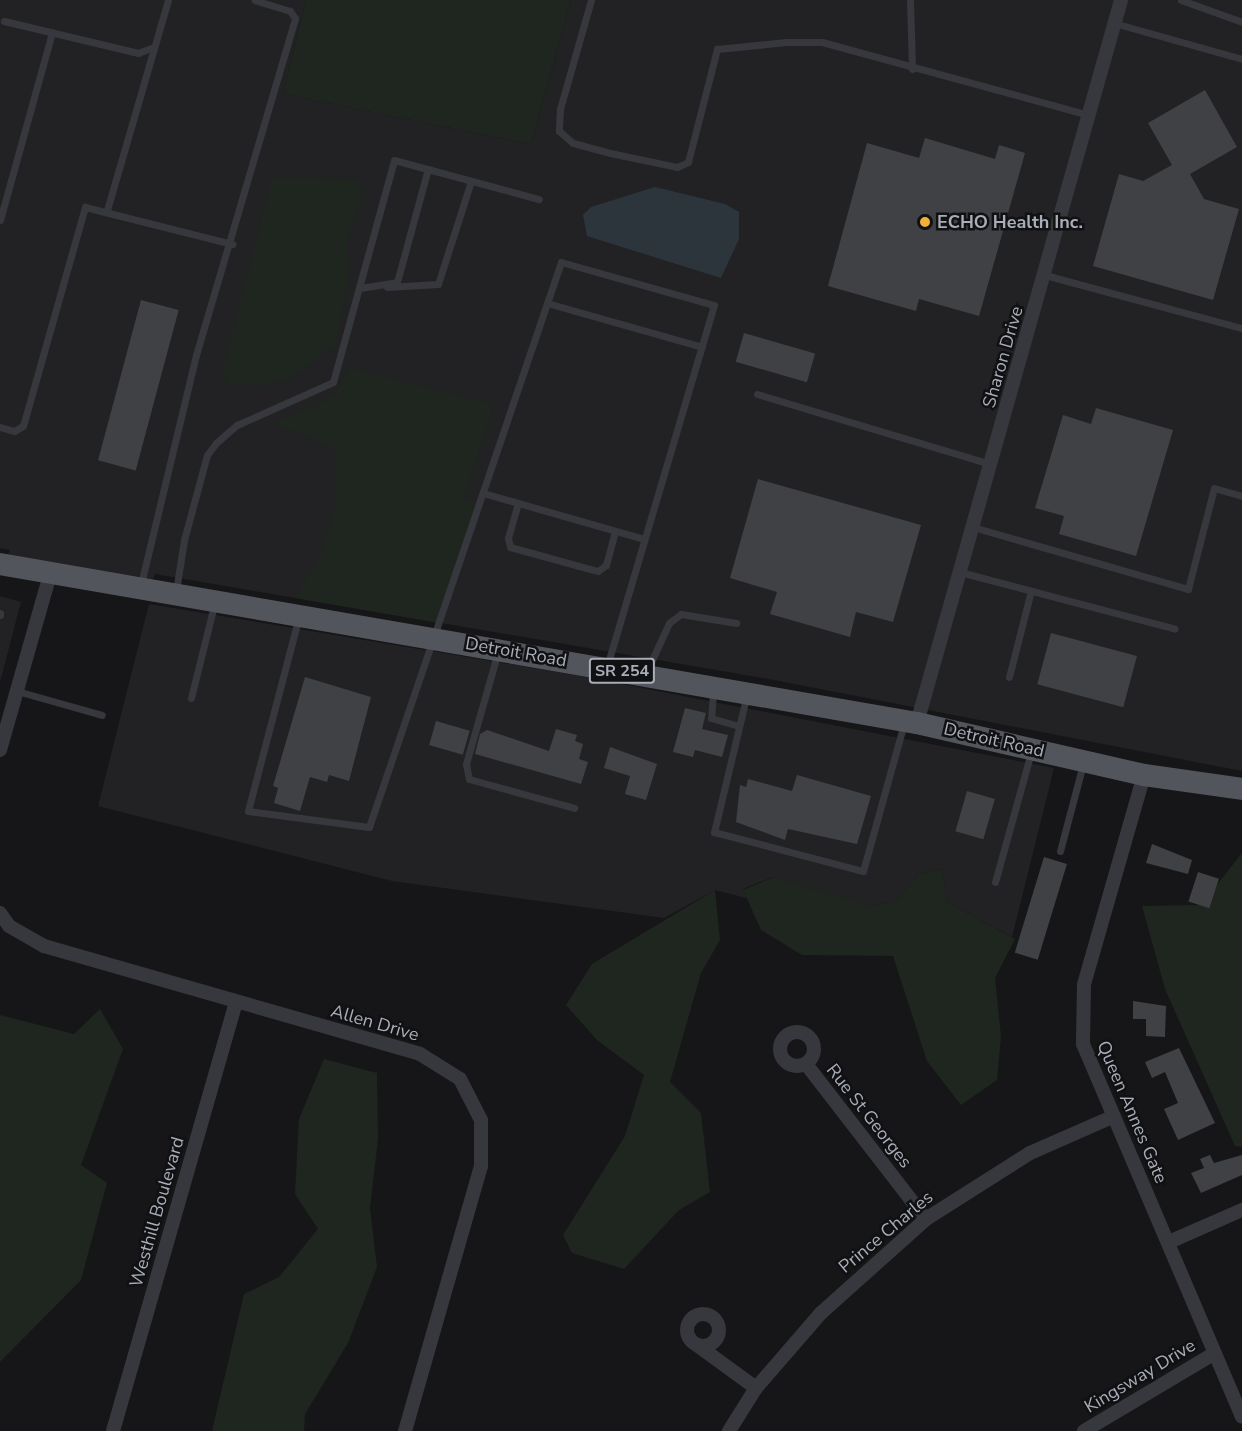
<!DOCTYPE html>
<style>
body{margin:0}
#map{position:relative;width:1242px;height:1431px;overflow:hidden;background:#161618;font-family:"Nunito Sans",sans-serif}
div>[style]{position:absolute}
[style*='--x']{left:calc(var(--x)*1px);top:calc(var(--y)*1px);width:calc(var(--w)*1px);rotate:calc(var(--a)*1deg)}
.built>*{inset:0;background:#222225}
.green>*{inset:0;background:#1e261f}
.water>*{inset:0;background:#2c353c}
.building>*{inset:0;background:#404145;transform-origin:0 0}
.service>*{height:7px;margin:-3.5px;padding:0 3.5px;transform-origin:3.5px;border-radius:3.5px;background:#37383d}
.minor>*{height:14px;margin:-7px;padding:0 7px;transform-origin:7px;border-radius:7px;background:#37383d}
.minor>.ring{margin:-7px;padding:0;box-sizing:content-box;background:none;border:14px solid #37383d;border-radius:50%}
.primary>*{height:22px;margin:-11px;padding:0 11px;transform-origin:11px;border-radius:11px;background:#53555c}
.dots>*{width:16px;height:16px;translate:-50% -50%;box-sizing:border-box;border:3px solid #111113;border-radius:50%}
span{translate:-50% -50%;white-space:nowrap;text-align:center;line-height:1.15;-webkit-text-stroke:5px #111113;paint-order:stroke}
.shield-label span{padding:2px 4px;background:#111113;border:2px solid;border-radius:4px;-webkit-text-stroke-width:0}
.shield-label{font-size:16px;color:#a8adb8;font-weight:700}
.poi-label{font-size:18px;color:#a8adb8;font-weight:700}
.left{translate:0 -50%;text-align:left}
.street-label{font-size:18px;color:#a8adb8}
</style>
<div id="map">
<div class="built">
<div style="clip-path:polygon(0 0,306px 0,283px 94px,531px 144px,571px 0,1242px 0,1242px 771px,769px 679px,155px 574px,153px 579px,8px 556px,10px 550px,0 548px)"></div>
<div style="clip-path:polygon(0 596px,21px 602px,0 682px)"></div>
<div style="clip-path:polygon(149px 604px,575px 675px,1054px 768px,1012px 937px,947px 902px,942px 869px,919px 874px,895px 902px,870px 906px,773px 877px,743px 889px,746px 898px,715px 890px,664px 918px,392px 881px,98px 806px)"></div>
</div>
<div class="green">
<div style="clip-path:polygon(306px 0,571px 0,531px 144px,283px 94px)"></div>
<div style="clip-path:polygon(272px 177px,361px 179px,362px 195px,346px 243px,350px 269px,339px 328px,335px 345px,295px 376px,267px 385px,230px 384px,222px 373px)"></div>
<div style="clip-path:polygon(349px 368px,494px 404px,464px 499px,479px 504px,439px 623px,295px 598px,322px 552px,335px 511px,336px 449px,273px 422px,323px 403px,338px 390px)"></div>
<div style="clip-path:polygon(1242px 853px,1242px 1147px,1235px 1146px,1165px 989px,1142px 906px,1201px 905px)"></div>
<div style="clip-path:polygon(942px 869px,947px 902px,1015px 939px,995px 978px,1001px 1036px,997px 1080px,961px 1105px,927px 1061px,893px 956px,802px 955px,761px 930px,743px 890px,774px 877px,871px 906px,895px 902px,919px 874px)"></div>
<div style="clip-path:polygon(715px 890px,720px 940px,701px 973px,670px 1082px,701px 1113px,710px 1192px,679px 1210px,624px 1269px,572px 1253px,563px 1235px,625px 1136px,644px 1075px,597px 1040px,566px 1005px,592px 964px)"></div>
<div style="clip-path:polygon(100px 1009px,123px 1049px,81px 1165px,107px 1183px,81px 1280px,0 1362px,0 1015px,74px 1034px)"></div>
<div style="clip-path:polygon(324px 1059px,377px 1073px,378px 1139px,370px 1208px,377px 1267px,348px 1343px,305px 1414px,304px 1431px,212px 1431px,244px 1294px,279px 1277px,318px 1229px,295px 1194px,299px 1119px)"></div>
</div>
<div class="water">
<div style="clip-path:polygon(655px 187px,725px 204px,739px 212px,739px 239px,721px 278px,587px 236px,583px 215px,591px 207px)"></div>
</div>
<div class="building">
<div style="clip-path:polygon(1205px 90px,1237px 147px,1190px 174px,1204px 199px,1239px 209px,1213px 300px,1093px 266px,1119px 174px,1143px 181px,1172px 165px,1148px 123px)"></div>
<div style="clip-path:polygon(925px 138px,995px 159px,999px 145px,1025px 153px,979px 316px,919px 299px,916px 311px,828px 286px,867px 143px,919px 158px)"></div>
<div style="left:141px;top:300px;width:39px;height:166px;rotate:15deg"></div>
<div style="left:744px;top:333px;width:74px;height:30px;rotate:16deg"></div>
<div style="clip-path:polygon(1096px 408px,1173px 430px,1136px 556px,1059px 534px,1064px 516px,1035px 508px,1063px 415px,1091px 424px)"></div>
<div style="clip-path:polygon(758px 479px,921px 525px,893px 622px,856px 612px,850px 637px,770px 614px,777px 592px,730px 578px)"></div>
<div style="left:1051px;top:633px;width:89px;height:53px;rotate:15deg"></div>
<div style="clip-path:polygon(305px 677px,371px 697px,349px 781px,329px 775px,327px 782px,310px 777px,300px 811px,274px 803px,278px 788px,273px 786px)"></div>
<div style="clip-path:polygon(685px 708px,706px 713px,702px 729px,728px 735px,722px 757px,695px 750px,693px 757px,673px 752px)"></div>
<div style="left:436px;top:721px;width:35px;height:25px;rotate:16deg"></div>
<div style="clip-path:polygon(556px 729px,577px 735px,575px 741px,583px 744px,579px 759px,588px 762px,581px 784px,475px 754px,480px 734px,487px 730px,549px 751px)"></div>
<div style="clip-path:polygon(610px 747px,657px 764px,646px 800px,625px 794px,630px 776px,604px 768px)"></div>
<div style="clip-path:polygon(797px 775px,871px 796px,857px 844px,788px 829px,785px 840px,736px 822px,740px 785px,746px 787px,748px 779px,792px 791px)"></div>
<div style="left:967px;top:791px;width:29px;height:42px;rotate:16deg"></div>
<div style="clip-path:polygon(1152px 844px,1192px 860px,1188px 874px,1146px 863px)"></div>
<div style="left:1044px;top:857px;width:24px;height:100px;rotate:17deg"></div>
<div style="left:1198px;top:872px;width:22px;height:31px;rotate:18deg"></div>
<div style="clip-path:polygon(1133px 1001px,1166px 1006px,1165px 1037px,1146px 1036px,1146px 1019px,1133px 1019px)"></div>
<div style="clip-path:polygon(1179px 1048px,1215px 1123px,1178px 1140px,1164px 1109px,1178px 1103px,1165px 1072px,1152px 1078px,1145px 1062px)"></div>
<div style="clip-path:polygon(1210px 1155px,1214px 1163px,1242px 1155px,1242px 1175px,1201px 1193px,1191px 1173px,1204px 1168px,1200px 1159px)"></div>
</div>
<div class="service">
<div style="--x:591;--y:0;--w:113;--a:105.9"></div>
<div style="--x:560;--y:109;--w:22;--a:93"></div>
<div style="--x:559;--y:131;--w:18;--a:41"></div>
<div style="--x:573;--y:143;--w:38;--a:15"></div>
<div style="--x:610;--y:153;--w:68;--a:11.8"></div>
<div style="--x:677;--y:167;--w:12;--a:-24"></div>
<div style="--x:688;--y:162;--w:117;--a:-75.6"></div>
<div style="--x:717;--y:49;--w:70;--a:-5.7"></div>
<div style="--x:787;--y:42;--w:35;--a:0"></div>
<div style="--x:822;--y:42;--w:276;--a:15.3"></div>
<div style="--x:910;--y:0;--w:69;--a:88.3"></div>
<div style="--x:1181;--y:0;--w:65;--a:19.8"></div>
<div style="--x:4;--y:21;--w:138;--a:13.4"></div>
<div style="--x:138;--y:53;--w:17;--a:-21"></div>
<div style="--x:1114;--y:23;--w:133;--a:15.7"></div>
<div style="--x:107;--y:210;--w:219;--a:-73.8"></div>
<div style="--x:0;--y:220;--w:195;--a:-74.5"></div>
<div style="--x:1045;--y:275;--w:204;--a:15.1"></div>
<div style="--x:387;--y:287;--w:51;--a:-3.4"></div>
<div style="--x:438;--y:284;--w:108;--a:-72.2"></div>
<div style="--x:360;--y:288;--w:37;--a:-9"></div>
<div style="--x:397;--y:282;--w:117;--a:-74.7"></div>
<div style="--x:547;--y:303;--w:161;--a:15.8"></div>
<div style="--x:757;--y:394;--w:244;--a:16.7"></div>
<div style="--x:0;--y:427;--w:15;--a:16"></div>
<div style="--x:14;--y:431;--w:10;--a:-29"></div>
<div style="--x:23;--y:426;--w:228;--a:-74.2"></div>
<div style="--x:85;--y:207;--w:152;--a:14.1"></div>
<div style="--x:483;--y:493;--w:168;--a:15.9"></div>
<div style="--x:518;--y:503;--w:36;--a:106"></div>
<div style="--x:508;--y:538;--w:9;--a:77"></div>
<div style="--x:510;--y:547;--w:91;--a:15.3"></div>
<div style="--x:598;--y:571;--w:10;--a:-37"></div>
<div style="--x:606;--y:565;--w:35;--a:-75"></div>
<div style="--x:973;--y:527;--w:224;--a:16.1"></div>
<div style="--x:1188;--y:589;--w:104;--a:-75.6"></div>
<div style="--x:1214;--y:488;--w:29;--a:16"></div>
<div style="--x:960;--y:572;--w:222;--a:14.8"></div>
<div style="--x:141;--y:584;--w:236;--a:-76.5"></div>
<div style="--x:196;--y:355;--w:351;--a:-73.6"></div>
<div style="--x:295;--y:18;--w:9;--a:-126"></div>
<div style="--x:290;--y:11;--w:37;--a:-163"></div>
<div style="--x:176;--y:591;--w:52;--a:-81.1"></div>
<div style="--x:184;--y:540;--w:88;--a:-74.9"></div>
<div style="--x:207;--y:455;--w:15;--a:-53"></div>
<div style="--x:216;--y:443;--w:28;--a:-41"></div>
<div style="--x:237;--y:425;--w:105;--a:-24.1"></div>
<div style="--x:333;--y:382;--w:230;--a:-74.6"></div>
<div style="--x:394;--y:160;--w:150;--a:15.1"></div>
<div style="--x:0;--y:613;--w:2;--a:90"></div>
<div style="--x:298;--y:620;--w:197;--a:104.7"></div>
<div style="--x:248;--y:811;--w:122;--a:7.5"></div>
<div style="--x:369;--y:827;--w:597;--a:-71.23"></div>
<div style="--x:561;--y:262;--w:159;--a:15.7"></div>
<div style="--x:714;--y:305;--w:377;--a:106.5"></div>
<div style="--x:497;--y:655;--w:113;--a:105.9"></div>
<div style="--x:466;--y:764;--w:15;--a:79"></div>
<div style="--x:469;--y:779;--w:109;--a:15.4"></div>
<div style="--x:646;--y:673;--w:55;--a:-65.3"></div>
<div style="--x:669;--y:623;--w:15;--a:-37"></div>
<div style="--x:681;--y:614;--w:56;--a:9.3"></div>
<div style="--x:1009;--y:677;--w:89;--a:-75.7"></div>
<div style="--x:17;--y:691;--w:88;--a:15.8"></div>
<div style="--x:713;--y:692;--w:26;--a:94"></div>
<div style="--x:711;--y:718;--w:29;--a:16"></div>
<div style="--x:191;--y:698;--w:96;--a:-76.1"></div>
<div style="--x:746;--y:698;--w:138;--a:103.4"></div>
<div style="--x:714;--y:832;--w:154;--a:14.7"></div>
<div style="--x:863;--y:871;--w:154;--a:-74.5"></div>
<div style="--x:1060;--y:851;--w:90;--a:-75.2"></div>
<div style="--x:995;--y:882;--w:135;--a:-74.5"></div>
</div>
<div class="minor">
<div style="--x:917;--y:723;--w:751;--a:-74.24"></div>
<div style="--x:0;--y:750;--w:186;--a:-74.1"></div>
<div style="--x:1144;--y:775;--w:217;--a:106"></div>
<div style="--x:1084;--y:984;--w:60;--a:91"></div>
<div style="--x:1083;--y:1044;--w:405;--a:66.9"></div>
<div style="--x:0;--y:913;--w:16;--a:55"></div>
<div style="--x:9;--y:926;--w:40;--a:29.7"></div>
<div style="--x:44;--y:946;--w:391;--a:16"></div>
<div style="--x:420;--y:1054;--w:47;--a:32"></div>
<div style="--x:460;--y:1079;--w:46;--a:62.9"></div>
<div style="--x:481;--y:1120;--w:46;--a:90"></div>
<div style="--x:481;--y:1166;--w:276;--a:106"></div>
<div class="ring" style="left:780px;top:1032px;width:20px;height:20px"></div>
<div style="--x:806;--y:1064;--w:196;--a:52.3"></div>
<div style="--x:1169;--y:1242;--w:80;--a:-23.7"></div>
<div class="ring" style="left:687px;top:1314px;width:18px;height:18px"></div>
<div style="--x:697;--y:1345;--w:73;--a:36.1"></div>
<div style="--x:113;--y:1431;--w:446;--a:-74"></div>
<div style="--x:729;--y:1431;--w:51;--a:-57.9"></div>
<div style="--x:756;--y:1388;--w:99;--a:-49.1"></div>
<div style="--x:821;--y:1313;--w:141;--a:-41.8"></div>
<div style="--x:926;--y:1219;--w:123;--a:-32.4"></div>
<div style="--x:1030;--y:1153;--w:90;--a:-23.7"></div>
<div style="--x:1084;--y:1431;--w:152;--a:-30.8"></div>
</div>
<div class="primary">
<div style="--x:0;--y:564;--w:931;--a:9.84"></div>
<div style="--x:917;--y:723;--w:233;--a:12.9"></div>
<div style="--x:1144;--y:775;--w:99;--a:8.1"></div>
</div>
<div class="dots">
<div style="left:925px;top:222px;background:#f2b134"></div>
</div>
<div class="shield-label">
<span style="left:622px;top:671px">SR 254</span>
</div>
<div class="poi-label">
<span class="left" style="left:937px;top:222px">ECHO Health Inc.</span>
</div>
<div class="street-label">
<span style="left:1003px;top:357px;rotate:-74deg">Sharon Drive</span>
<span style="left:516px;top:652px;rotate:10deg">Detroit Road</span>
<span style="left:994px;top:740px;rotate:13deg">Detroit Road</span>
<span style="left:375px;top:1023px;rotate:16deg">Allen Drive</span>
<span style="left:1132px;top:1112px;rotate:67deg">Queen Annes Gate</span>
<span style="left:869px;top:1116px;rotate:52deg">Rue St Georges</span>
<span style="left:157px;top:1212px;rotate:-74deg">Westhill Boulevard</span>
<span style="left:886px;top:1232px;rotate:-40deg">Prince Charles</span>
<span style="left:1140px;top:1376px;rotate:-31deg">Kingsway Drive</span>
</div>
</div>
